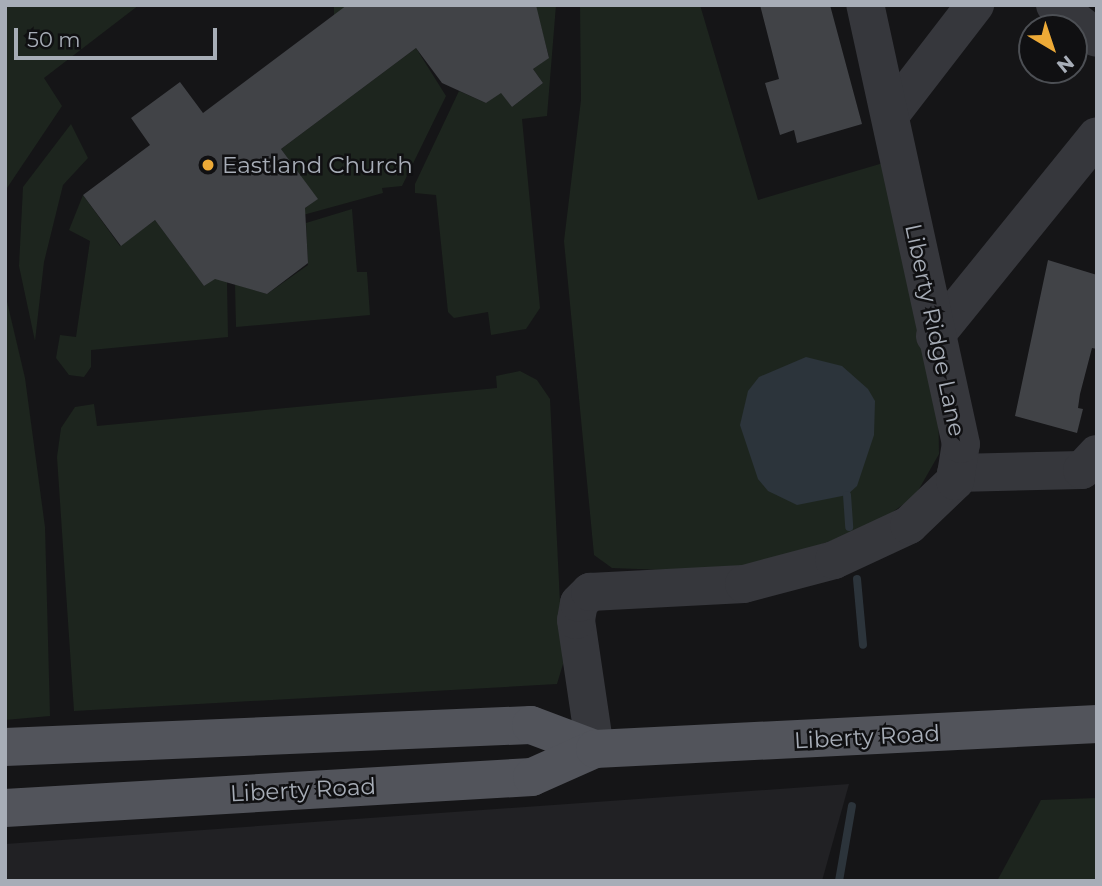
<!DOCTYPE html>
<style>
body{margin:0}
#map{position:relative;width:1102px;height:886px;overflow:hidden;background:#151517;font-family:Montserrat,sans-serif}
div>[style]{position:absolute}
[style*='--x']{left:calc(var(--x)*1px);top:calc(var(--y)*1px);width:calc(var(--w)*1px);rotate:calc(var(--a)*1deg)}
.built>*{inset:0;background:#212124}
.green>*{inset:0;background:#1d251e;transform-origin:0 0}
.water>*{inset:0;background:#2c343b}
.stream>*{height:8px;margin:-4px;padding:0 4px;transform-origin:4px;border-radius:4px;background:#2c343b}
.building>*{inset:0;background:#414347}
.minor>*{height:38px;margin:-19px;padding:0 19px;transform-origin:19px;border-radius:19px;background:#36373c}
.major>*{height:38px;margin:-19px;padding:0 19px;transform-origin:19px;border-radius:19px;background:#52545b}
.dots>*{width:19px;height:19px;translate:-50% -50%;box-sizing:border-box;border:4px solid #101012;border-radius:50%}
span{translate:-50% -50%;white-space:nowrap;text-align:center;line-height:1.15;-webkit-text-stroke:5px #101012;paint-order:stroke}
.poi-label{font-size:23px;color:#a7adb7}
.left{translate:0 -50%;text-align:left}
.street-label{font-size:23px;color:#a7adb7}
.frame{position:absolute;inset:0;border:7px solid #a7adb7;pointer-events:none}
.north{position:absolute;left:1018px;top:14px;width:70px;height:70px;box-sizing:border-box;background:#101012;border:2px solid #4c4f54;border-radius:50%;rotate:141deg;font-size:19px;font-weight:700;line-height:28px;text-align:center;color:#a7adb7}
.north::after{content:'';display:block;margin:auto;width:24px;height:32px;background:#edaa37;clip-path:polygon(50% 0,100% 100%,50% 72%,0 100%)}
.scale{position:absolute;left:14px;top:28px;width:203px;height:32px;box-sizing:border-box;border:4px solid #a7adb7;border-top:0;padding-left:9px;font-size:21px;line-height:24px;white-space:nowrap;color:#a7adb7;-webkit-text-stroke:5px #101012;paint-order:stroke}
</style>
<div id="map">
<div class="built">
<div style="clip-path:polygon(849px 784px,822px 881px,5px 881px,5px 844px)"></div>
</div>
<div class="green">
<div style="clip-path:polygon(5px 5px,139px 5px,44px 78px,62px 106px,5px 191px)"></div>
<div style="left:334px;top:5px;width:13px;height:170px"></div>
<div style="clip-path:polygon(535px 5px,556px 5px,547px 116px,522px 119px,540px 308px,526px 329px,491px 335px,488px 312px,454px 318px,448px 312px,436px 195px,415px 193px,415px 184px,459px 91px,486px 103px,501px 92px,512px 107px,543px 83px,533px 69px,549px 57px)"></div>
<div style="clip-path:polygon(580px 5px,700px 5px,758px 200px,890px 161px,938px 396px,939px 454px,915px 496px,873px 526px,740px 573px,612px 568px,594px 555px,564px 241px,581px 100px)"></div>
<div style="clip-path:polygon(416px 48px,446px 96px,402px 186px,382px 188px,383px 193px,303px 215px,300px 212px,317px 199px,281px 149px)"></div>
<div style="clip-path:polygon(71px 124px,88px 158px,63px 185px,44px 262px,35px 341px,19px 266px,23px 187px)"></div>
<div style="clip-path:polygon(83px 195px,120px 246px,155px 220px,204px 286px,221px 274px,227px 282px,228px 337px,91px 350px,91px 367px,84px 377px,69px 375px,56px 358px,60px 335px,76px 337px,90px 241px,69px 230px)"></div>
<div style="clip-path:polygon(352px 209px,357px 272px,367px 272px,370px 315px,236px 327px,235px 284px,267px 294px,308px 265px,306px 223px)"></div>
<div style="clip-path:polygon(5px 293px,25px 378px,45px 527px,50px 716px,5px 720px)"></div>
<div style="clip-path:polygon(520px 371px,537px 380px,550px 399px,563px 664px,557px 684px,74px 711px,57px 457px,61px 428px,75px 407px,94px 404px,97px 426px,497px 388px,496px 376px)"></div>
<div style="clip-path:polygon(1097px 798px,1097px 881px,997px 881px,1041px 800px)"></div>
</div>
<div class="water">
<div style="clip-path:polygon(806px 357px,842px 366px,868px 389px,875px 401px,874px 435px,857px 486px,847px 495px,797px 505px,768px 491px,758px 479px,740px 425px,748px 391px,759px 377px)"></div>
</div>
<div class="stream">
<div style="--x:847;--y:495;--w:32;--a:86"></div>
<div style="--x:857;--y:579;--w:66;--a:84.8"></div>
<div style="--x:839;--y:881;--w:76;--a:-80.2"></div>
</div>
<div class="building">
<div style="clip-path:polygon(347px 5px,536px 5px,549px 58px,533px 69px,543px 83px,512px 107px,501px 93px,486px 103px,442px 83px,416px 48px,281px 149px,318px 199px,305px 208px,308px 263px,267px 294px,215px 279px,204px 286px,155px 220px,121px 246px,83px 195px,150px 145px,131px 118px,180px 82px,203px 113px)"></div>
<div style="clip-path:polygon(760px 5px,830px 5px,862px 124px,797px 143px,794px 130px,780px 135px,765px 83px,779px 79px)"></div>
<div style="clip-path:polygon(1048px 260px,1097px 275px,1097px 349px,1092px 348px,1080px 394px,1078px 408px,1083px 409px,1077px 433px,1015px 416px)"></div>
</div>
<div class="minor">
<div style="--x:1055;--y:5;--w:53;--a:38.2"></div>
<div style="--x:891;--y:114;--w:138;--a:-52.4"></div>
<div style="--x:935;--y:336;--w:257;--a:-51"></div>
<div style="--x:956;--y:473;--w:126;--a:-1.4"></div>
<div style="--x:1082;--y:470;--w:22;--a:-47"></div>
<div style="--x:595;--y:749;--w:130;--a:-98.4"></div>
<div style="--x:576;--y:620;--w:17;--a:-80"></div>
<div style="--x:579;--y:603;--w:16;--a:-45"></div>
<div style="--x:590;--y:592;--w:154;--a:-3"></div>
<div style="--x:744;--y:584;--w:93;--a:-14.9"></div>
<div style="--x:834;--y:560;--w:83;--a:-25"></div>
<div style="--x:909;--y:525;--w:64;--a:-43.7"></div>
<div style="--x:955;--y:481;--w:37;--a:-81"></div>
<div style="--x:961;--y:444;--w:449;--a:-102.3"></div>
</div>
<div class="major">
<div style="--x:5;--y:747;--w:526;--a:-2.4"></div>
<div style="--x:531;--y:725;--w:68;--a:20.6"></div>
<div style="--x:5;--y:808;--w:528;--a:-3.37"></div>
<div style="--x:532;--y:777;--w:69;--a:-24"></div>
<div style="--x:595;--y:749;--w:503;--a:-2.85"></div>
</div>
<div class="dots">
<div style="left:208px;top:165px;background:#edaa37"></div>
</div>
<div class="poi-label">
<span class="left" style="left:222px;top:165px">Eastland Church</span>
</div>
<div class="street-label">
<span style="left:935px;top:330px;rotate:78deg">Liberty Ridge Lane</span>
<span style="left:867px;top:737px;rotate:-3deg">Liberty Road</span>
<span style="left:303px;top:790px;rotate:-3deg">Liberty Road</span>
</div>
<div class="frame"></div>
<div class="north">N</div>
<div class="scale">50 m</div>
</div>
